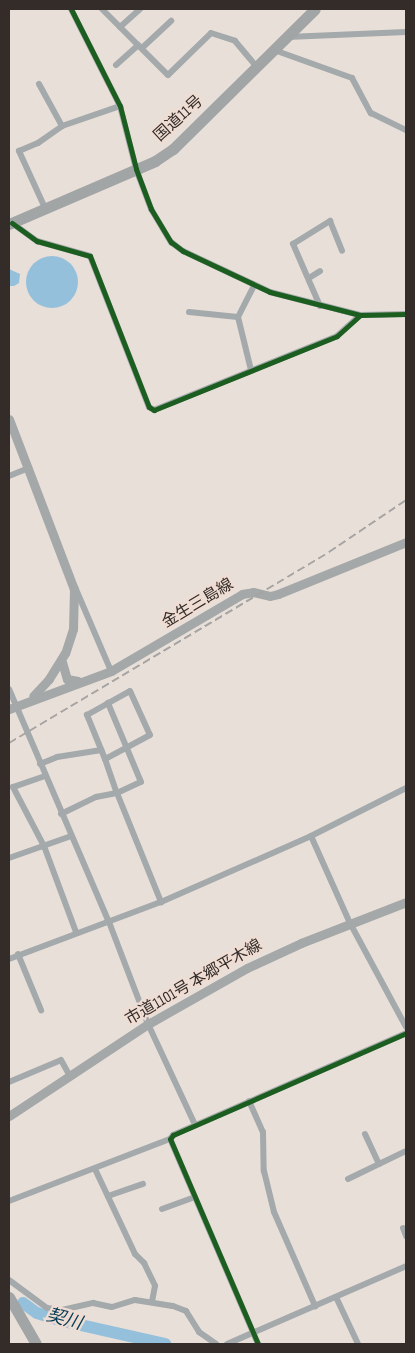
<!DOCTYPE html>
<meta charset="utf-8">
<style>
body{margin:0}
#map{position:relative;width:415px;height:1353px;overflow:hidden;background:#e9dfd9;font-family:"Sofia Sans Condensed","Noto Sans JP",sans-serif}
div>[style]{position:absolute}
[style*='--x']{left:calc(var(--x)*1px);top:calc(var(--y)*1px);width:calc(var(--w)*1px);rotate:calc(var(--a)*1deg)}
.water>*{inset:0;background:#95c0db}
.round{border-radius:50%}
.river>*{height:12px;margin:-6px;padding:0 6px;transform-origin:6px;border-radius:6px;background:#95c0db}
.street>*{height:6px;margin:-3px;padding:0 3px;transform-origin:3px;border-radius:3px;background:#a4a9ab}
.secondary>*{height:9px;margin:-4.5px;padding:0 4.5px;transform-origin:4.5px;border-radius:4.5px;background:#a4a8a9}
.highway>*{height:11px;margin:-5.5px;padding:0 5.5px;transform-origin:5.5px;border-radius:5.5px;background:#a2a5a6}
.rail>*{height:2px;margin-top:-1px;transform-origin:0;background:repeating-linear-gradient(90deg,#a6a4a3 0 8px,transparent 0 12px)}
.cycleway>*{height:5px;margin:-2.5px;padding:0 2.5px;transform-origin:2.5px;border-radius:2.5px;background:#1b5e20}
span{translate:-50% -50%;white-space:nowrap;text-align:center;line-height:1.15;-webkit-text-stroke:4.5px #efddd3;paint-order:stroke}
.street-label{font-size:16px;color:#332c29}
.water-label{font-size:18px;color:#033c57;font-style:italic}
.frame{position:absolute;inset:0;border:10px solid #332c29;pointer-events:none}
</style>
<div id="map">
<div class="water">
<div class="round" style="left:26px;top:256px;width:52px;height:52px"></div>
<div style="clip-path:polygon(9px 269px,20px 274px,19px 283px,14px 286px,9px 286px)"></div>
</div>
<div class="river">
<div style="--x:23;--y:1303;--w:17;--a:36"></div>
<div style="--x:37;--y:1313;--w:27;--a:17"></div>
<div style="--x:63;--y:1321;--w:105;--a:12.7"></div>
</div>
<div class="street">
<div style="--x:71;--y:9;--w:109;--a:63.2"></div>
<div style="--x:120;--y:106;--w:65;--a:75.7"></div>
<div style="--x:136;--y:169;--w:43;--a:69.4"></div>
<div style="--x:151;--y:209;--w:39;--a:59"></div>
<div style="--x:171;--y:242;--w:15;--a:37"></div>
<div style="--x:183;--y:251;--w:96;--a:25.2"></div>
<div style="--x:270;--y:292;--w:93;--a:14.3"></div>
<div style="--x:360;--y:315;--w:46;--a:-1.2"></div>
<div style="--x:102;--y:9;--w:93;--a:45"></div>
<div style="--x:168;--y:75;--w:60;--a:-44.3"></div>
<div style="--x:211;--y:33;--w:25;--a:18"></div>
<div style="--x:235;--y:41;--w:34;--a:50"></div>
<div style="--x:120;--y:27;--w:27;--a:-42"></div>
<div style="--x:287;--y:37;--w:119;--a:-2.4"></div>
<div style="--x:142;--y:48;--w:40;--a:-43"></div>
<div style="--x:274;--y:50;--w:83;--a:19.7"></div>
<div style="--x:352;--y:78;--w:40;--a:62"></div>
<div style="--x:371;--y:113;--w:39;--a:26"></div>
<div style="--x:116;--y:65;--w:30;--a:-42"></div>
<div style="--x:39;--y:84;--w:48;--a:61.3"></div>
<div style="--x:45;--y:208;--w:63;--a:-114.5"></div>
<div style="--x:19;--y:151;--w:21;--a:-23"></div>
<div style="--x:38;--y:143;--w:29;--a:-35"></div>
<div style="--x:62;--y:126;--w:61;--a:-19"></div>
<div style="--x:12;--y:223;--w:31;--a:36"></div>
<div style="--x:37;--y:241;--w:55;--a:15.8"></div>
<div style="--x:90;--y:256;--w:162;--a:68.7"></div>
<div style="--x:149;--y:407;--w:6;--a:31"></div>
<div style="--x:154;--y:410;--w:197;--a:-22"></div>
<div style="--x:337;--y:336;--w:31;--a:-42"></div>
<div style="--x:309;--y:278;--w:13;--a:-32"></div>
<div style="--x:320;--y:306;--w:68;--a:-113.5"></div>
<div style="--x:293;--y:244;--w:44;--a:-31.9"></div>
<div style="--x:330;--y:221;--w:32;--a:68"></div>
<div style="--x:189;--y:312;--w:49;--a:5.8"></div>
<div style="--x:238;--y:317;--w:55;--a:76.2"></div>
<div style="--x:238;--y:317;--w:35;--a:-63"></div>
<div style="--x:9;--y:476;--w:22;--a:-22"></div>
<div style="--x:75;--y:587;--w:91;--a:66.8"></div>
<div style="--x:9;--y:689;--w:254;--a:66.8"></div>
<div style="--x:109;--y:922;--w:109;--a:69.1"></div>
<div style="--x:148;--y:1024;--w:111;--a:65"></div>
<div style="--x:130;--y:691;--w:48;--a:65.6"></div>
<div style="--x:150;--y:735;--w:51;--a:151.9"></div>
<div style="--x:105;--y:759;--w:48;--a:-112.2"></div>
<div style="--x:87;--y:715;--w:49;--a:-29.2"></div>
<div style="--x:105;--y:759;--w:36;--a:71"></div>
<div style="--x:117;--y:793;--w:26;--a:-25"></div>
<div style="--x:141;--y:782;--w:86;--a:-112.7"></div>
<div style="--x:40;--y:764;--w:18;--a:-22"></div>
<div style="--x:57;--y:757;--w:45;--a:-9"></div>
<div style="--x:45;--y:776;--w:34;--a:161"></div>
<div style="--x:13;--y:787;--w:67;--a:62.3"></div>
<div style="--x:44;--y:846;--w:92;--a:69.6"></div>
<div style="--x:61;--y:814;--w:39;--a:-26"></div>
<div style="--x:96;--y:797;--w:21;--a:-11"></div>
<div style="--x:117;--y:793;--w:118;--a:68"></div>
<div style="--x:311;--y:836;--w:95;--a:65.9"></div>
<div style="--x:350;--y:923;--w:118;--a:61.7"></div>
<div style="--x:9;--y:858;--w:66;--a:-19.5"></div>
<div style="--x:18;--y:954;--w:61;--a:67.7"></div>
<div style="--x:9;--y:959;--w:162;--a:-20.6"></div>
<div style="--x:161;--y:902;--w:164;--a:-23.7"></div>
<div style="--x:311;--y:836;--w:106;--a:-26.8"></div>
<div style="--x:9;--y:1082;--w:56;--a:-22.9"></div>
<div style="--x:61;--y:1060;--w:18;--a:61"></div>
<div style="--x:249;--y:1101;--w:34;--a:66"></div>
<div style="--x:263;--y:1132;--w:39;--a:89"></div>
<div style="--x:264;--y:1171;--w:42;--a:76.3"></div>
<div style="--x:274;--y:1212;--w:103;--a:66.4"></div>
<div style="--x:365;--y:1134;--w:33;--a:65"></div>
<div style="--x:95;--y:1169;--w:94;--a:64.8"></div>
<div style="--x:135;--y:1254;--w:13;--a:45"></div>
<div style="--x:144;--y:1263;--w:25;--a:64"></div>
<div style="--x:155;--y:1286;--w:15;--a:101"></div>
<div style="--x:348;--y:1179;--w:64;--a:-25.8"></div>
<div style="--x:108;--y:1196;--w:37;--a:-19"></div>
<div style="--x:9;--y:1201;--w:173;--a:-21.1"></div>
<div style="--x:162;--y:1209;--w:35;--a:-20"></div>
<div style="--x:403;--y:1228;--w:9;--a:69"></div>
<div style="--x:9;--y:1280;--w:47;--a:36.4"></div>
<div style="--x:47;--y:1308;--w:15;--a:8"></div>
<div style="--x:62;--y:1310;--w:32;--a:-13"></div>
<div style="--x:93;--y:1303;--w:19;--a:12"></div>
<div style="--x:112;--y:1307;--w:24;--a:-17"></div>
<div style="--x:135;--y:1300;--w:38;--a:9"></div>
<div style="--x:173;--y:1306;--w:14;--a:21"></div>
<div style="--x:186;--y:1311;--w:25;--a:58"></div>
<div style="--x:199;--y:1332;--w:21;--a:35"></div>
<div style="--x:336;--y:1297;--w:52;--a:64.9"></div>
<div style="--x:227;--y:1344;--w:195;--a:-23.5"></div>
<div style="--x:258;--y:1344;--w:223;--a:-113.2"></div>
<div style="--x:170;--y:1139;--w:5;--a:-53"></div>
<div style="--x:173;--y:1135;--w:254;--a:-23.6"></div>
</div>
<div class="secondary">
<div style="--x:9;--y:419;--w:182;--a:69.1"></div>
<div style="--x:74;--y:589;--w:40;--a:91.4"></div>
<div style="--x:73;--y:629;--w:25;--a:108"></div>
<div style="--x:65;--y:653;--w:31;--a:122"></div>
<div style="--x:49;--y:679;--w:23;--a:133"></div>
<div style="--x:62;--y:662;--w:18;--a:74"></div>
<div style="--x:67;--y:679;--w:11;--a:10"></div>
<div style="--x:9;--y:709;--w:109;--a:-20.4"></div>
<div style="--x:111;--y:671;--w:152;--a:-30.4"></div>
<div style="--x:242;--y:594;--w:11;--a:-10"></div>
<div style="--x:253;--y:592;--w:17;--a:13"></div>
<div style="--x:270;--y:596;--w:8;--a:-14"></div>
<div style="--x:278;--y:594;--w:138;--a:-22.1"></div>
<div style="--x:9;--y:1116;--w:167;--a:-33.5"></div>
<div style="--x:148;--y:1024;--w:114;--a:-29.5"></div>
<div style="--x:247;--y:968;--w:60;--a:-24.8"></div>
<div style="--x:301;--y:943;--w:113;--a:-21.3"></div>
</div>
<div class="highway">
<div style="--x:9;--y:224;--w:159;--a:-23.3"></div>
<div style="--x:155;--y:161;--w:22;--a:-34"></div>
<div style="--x:173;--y:149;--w:199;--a:-44.6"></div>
<div style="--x:9;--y:1297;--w:54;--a:60.1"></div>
</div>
<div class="rail">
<div style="--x:9;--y:743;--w:373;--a:-30.8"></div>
<div style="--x:329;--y:552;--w:93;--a:-34"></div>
</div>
<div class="cycleway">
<div style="--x:71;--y:9;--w:109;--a:63.2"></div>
<div style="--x:120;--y:106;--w:65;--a:75.7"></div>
<div style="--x:136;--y:169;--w:43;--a:69.4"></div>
<div style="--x:151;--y:209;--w:39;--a:59"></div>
<div style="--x:171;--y:242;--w:15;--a:37"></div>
<div style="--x:183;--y:251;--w:96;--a:25.2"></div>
<div style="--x:270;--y:292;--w:93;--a:14.3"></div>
<div style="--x:360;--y:315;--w:46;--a:-1.2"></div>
<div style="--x:12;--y:223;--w:31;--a:36"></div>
<div style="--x:37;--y:241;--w:55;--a:15.8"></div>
<div style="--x:90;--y:256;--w:162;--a:68.7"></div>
<div style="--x:149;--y:407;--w:6;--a:31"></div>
<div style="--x:154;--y:410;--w:197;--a:-22"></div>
<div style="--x:337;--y:336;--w:31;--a:-42"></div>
<div style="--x:258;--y:1344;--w:223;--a:-113.2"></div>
<div style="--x:170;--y:1139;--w:5;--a:-53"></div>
<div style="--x:173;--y:1135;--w:254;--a:-23.6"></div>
</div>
<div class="street-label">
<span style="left:179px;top:119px;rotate:-42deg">国道11号</span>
<span style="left:198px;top:604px;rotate:-31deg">金生三島線</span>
<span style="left:194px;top:983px;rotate:-30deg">市道1101号 本郷平木線</span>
</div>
<div class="water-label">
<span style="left:64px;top:1320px;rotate:15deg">契川</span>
</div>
<div class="frame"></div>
</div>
